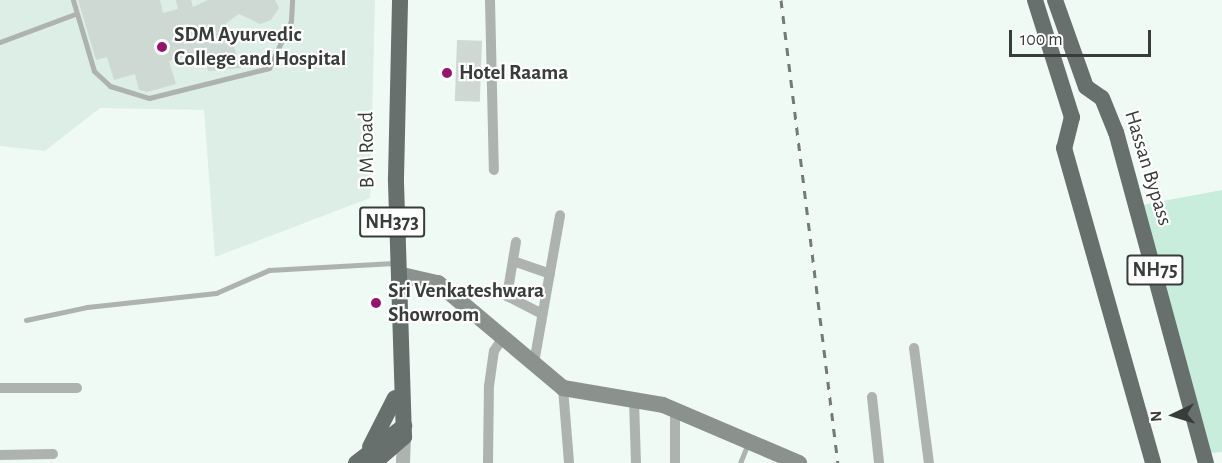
<!DOCTYPE html>
<style>
body{margin:0}
#map{position:relative;width:1222px;height:463px;overflow:hidden;background:#effaf5;font-family:"Alegreya Sans",sans-serif}
div>[style]{position:absolute}
[style*='--x']{left:calc(var(--x)*1px);top:calc(var(--y)*1px);width:calc(var(--w)*1px);rotate:calc(var(--a)*1deg)}
.built>*{inset:0;background:#dceee6}
.green>*{inset:0;background:#c8eddc}
.building>*{inset:0;background:#ced9d4;transform-origin:0 0}
.service>*{height:5px;margin:-2.5px;padding:0 2.5px;transform-origin:2.5px;border-radius:2.5px;background:#aeb3b0}
.minor>*{height:10px;margin:-5px;padding:0 5px;transform-origin:5px;border-radius:5px;background:#aeb3b0}
.tertiary>*{height:14px;margin:-7px;padding:0 7px;transform-origin:7px;border-radius:7px;background:#aeb3b0}
.secondary>*{height:16px;margin:-8px;padding:0 8px;transform-origin:8px;border-radius:8px;background:#8b928e}
.trunk>*{height:16px;margin:-8px;padding:0 8px;transform-origin:8px;border-radius:8px;background:#67706c}
.rail>*{height:3px;margin-top:-1.5px;transform-origin:0;background:repeating-linear-gradient(90deg,#737a77 0 8px,transparent 0 16px)}
.dots>*{width:16px;height:16px;translate:-50% -50%;box-sizing:border-box;border:3px solid #fff;border-radius:50%}
span{translate:-50% -50%;white-space:nowrap;text-align:center;line-height:1.15;-webkit-text-stroke:4.5px #fff;paint-order:stroke}
.shield-label span{padding:2px 4px;background:#fff;border:2px solid;border-radius:4px;-webkit-text-stroke-width:0}
.shield-label{font-size:20px;color:#383c3a;font-weight:700}
.poi-label{font-size:21px;color:#383c3a;font-weight:700}
.left{translate:0 -50%;text-align:left}
.street-label{font-size:21px;color:#383c3a}
.north{position:absolute;left:1144px;top:385px;width:60px;height:60px;-webkit-text-stroke:4px #fff;paint-order:stroke;rotate:266deg;font-size:16px;font-weight:700;line-height:24px;text-align:center;color:#383c3a}
.north::after{content:'';display:block;margin:auto;width:21px;height:27px;background:#383c3a;clip-path:polygon(50% 0,100% 100%,50% 72%,0 100%)}
.scale{position:absolute;left:1009px;top:30px;width:142px;height:27px;box-sizing:border-box;border:3px solid #383c3a;border-top:0;padding-left:8px;font-size:18px;line-height:21px;white-space:nowrap;color:#383c3a;-webkit-text-stroke:4px #fff;paint-order:stroke}
</style>
<div id="map">
<div class="built">
<div style="clip-path:polygon(0 0,375px 0,370px 198px,215px 257px,204px 110px,100px 108px,45px 151px,0 146px)"></div>
</div>
<div class="green">
<div style="clip-path:polygon(1222px 190px,1222px 452px,1202px 454px,1131px 207px)"></div>
</div>
<div class="building">
<div style="clip-path:polygon(78px 0,160px 0,163px 13px,178px 9px,176px 0,191px 0,193px 7px,208px 0,275px 0,279px 8px,271px 20px,260px 24px,239px 14px,226px 23px,241px 68px,208px 71px,206px 62px,190px 66px,187px 56px,169px 61px,176px 84px,147px 92px,139px 90px,135px 74px,114px 80px,107px 57px,96px 60px)"></div>
<div style="left:457px;top:40px;width:25px;height:61px;rotate:2deg"></div>
</div>
<div class="service">
<div style="--x:73;--y:0;--w:74;--a:73.5"></div>
<div style="--x:94;--y:71;--w:22;--a:43"></div>
<div style="--x:110;--y:86;--w:41;--a:17.1"></div>
<div style="--x:149;--y:98;--w:124;--a:-14"></div>
<div style="--x:269;--y:68;--w:52;--a:-64.9"></div>
<div style="--x:291;--y:21;--w:21;--a:-87"></div>
<div style="--x:0;--y:42;--w:80;--a:-20.5"></div>
<div style="--x:26;--y:320;--w:62;--a:-12"></div>
<div style="--x:87;--y:307;--w:130;--a:-6.2"></div>
<div style="--x:216;--y:293;--w:58;--a:-23.5"></div>
<div style="--x:269;--y:270;--w:125;--a:-3.2"></div>
<div style="--x:740;--y:463;--w:22;--a:-68"></div>
</div>
<div class="minor">
<div style="--x:490;--y:0;--w:170;--a:88.7"></div>
<div style="--x:516;--y:242;--w:55;--a:99.5"></div>
<div style="--x:507;--y:296;--w:39;--a:27"></div>
<div style="--x:513;--y:261;--w:39;--a:19"></div>
<div style="--x:914;--y:348;--w:116;--a:82.6"></div>
<div style="--x:534;--y:363;--w:150;--a:-80"></div>
<div style="--x:0;--y:388;--w:77;--a:0"></div>
<div style="--x:563;--y:388;--w:75;--a:85.4"></div>
<div style="--x:872;--y:397;--w:66;--a:83.9"></div>
<div style="--x:634;--y:400;--w:63;--a:88.2"></div>
<div style="--x:675;--y:410;--w:53;--a:90"></div>
<div style="--x:0;--y:455;--w:53;--a:-1.1"></div>
<div style="--x:488;--y:463;--w:77;--a:-89.3"></div>
<div style="--x:489;--y:386;--w:35;--a:-82"></div>
<div style="--x:494;--y:351;--w:18;--a:-56"></div>
</div>
<div class="tertiary">
<div style="--x:403;--y:463;--w:26;--a:-88"></div>
</div>
<div class="secondary">
<div style="--x:402;--y:275;--w:37;--a:13"></div>
<div style="--x:438;--y:283;--w:163;--a:40"></div>
<div style="--x:563;--y:388;--w:101;--a:9.6"></div>
<div style="--x:663;--y:405;--w:148;--a:23.1"></div>
</div>
<div class="trunk">
<div style="--x:1035;--y:0;--w:123;--a:72.5"></div>
<div style="--x:1072;--y:117;--w:32;--a:104"></div>
<div style="--x:1064;--y:148;--w:327;--a:74.2"></div>
<div style="--x:1055;--y:0;--w:92;--a:70.4"></div>
<div style="--x:1086;--y:87;--w:19;--a:35"></div>
<div style="--x:1102;--y:98;--w:37;--a:68"></div>
<div style="--x:1116;--y:132;--w:343;--a:74.8"></div>
<div style="--x:370;--y:447;--w:55;--a:-63"></div>
<div style="--x:356;--y:463;--w:61;--a:-37.6"></div>
<div style="--x:374;--y:463;--w:40;--a:-41"></div>
<div style="--x:404;--y:437;--w:259;--a:-91.8"></div>
<div style="--x:396;--y:178;--w:178;--a:-88.7"></div>
</div>
<div class="rail">
<div style="--x:781;--y:0;--w:466;--a:83"></div>
</div>
<div class="dots">
<div style="left:162px;top:47px;background:#96156c"></div>
<div style="left:447px;top:73px;background:#96156c"></div>
<div style="left:376px;top:303px;background:#96156c"></div>
</div>
<div class="shield-label">
<span style="left:392px;top:222px">NH373</span>
<span style="left:1155px;top:270px">NH75</span>
</div>
<div class="poi-label">
<span class="left" style="left:174px;top:47px">SDM Ayurvedic<br>College and Hospital</span>
<span class="left" style="left:459px;top:73px">Hotel Raama</span>
<span class="left" style="left:388px;top:303px">Sri Venkateshwara<br>Showroom</span>
</div>
<div class="street-label">
<span style="left:367px;top:150px;rotate:-91deg">B M Road</span>
<span style="left:1148px;top:168px;rotate:73deg">Hassan Bypass</span>
</div>
<div class="north">N</div>
<div class="scale">100 m</div>
</div>
